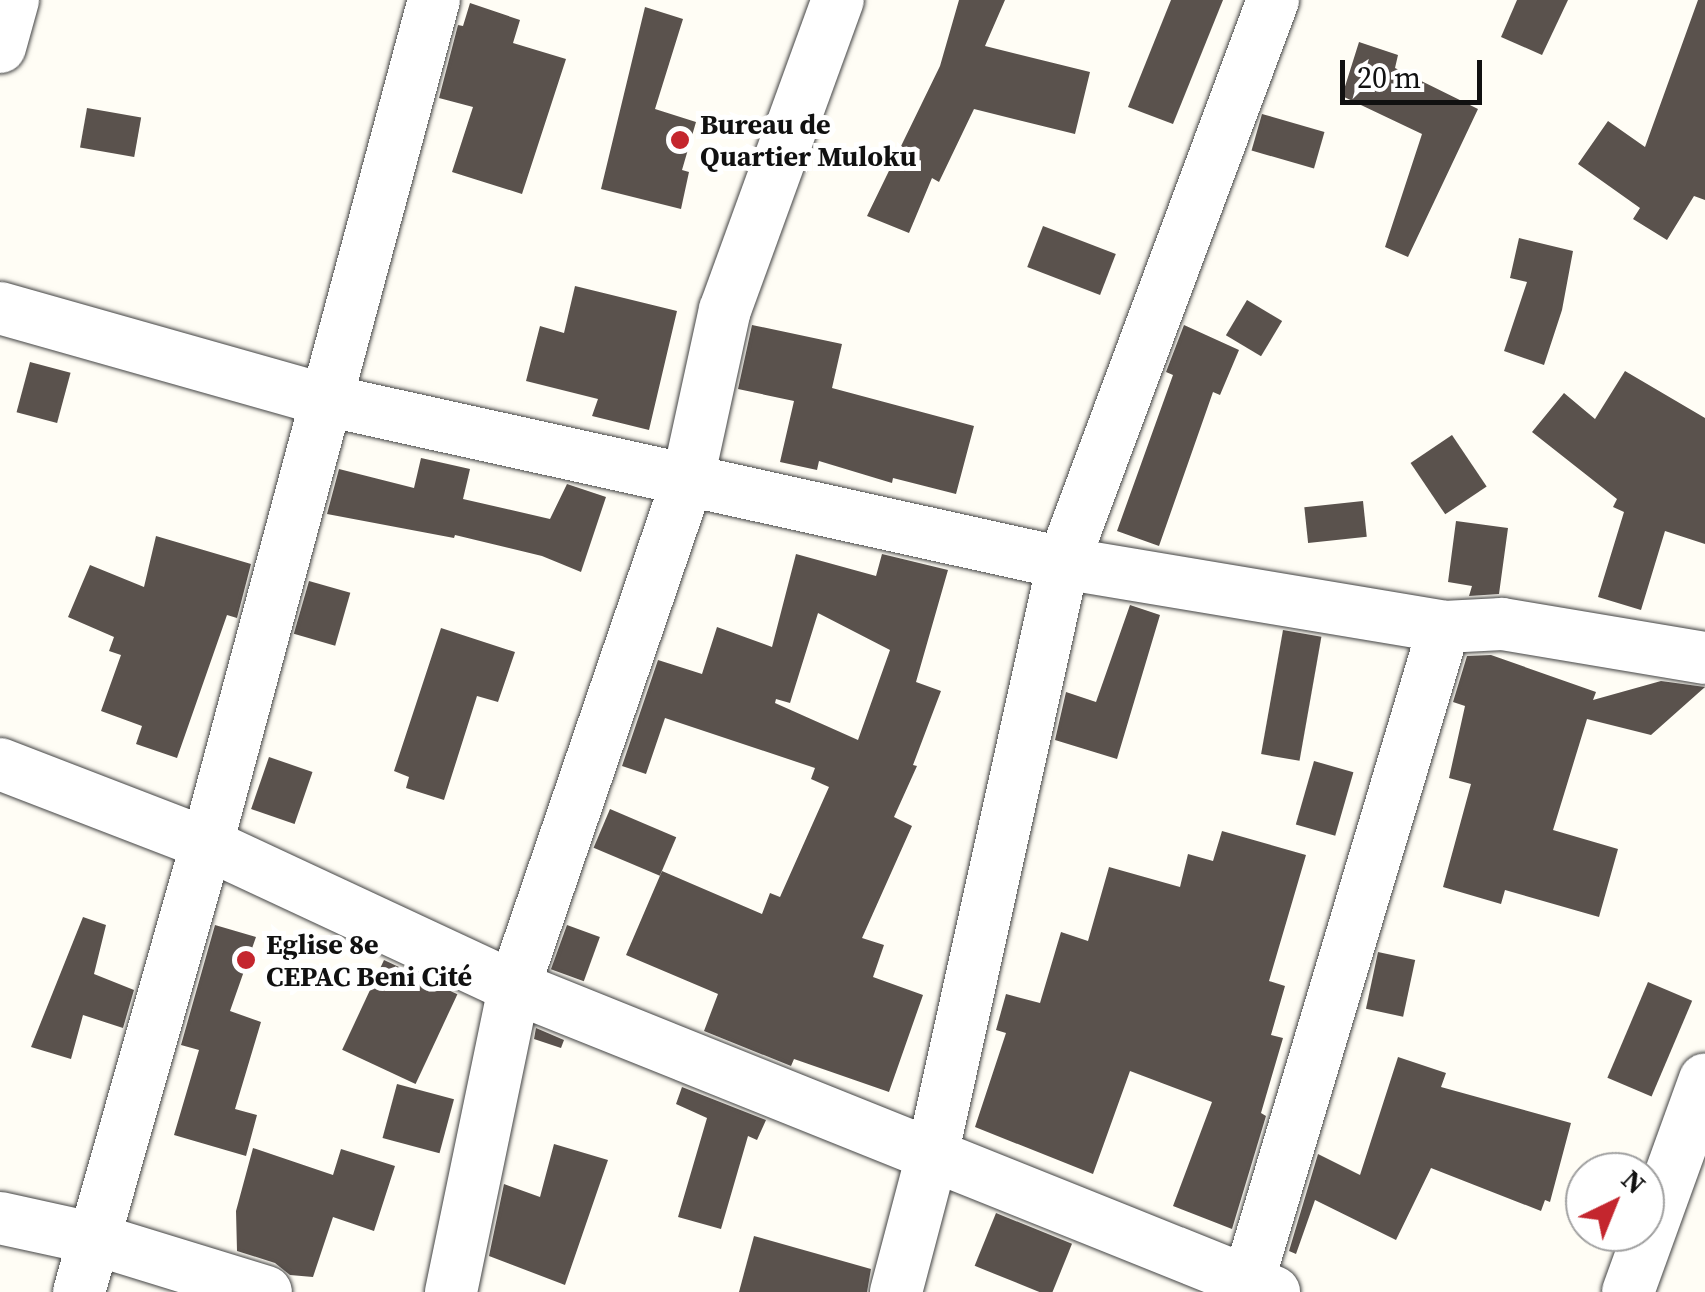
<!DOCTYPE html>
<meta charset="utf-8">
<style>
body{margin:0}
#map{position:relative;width:1705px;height:1292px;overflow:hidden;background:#fffdf5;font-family:"Source Serif 4",serif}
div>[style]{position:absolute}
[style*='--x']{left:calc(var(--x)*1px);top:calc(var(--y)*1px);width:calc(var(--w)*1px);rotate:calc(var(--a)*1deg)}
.building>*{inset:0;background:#5a524d;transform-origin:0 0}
.roads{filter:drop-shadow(0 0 2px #444) drop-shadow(0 0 2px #444)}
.minor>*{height:52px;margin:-26px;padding:0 26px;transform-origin:26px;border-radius:26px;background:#fff}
.dots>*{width:28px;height:28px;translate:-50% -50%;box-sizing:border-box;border:5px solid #fff;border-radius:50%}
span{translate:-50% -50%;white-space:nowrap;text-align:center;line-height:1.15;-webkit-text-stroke:10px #fff;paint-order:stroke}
.poi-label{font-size:28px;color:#111;font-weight:700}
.left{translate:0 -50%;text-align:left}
.north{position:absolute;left:1565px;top:1152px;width:100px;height:100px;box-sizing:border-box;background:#fff;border:2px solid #a0a0a0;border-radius:50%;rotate:43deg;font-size:28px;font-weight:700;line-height:40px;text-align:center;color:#111}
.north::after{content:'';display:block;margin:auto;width:35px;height:45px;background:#c4262e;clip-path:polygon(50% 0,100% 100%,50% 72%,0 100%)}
.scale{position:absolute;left:1340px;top:60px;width:142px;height:45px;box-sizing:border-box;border:5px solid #111;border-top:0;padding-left:12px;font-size:30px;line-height:35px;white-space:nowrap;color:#111;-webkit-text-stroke:8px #fff;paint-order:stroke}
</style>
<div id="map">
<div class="building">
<div style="clip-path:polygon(959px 0,1005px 0,985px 46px,1090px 72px,1075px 134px,974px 109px,939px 182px,932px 178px,909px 233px,867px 216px,940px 66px)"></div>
<div style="clip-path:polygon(1171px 0,1223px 0,1173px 124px,1128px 107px)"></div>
<div style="clip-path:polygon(1517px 0,1568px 0,1542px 55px,1501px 37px)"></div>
<div style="clip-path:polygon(1698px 0,1705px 0,1705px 200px,1694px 196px,1667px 240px,1633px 219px,1640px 208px,1578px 164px,1608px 121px,1645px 147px)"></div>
<div style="clip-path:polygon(470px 3px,520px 20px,513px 43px,566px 59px,522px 194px,452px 172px,473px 107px,439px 98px,458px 25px,463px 26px)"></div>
<div style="clip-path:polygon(645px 7px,683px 19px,655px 109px,696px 122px,682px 170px,689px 172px,681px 209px,601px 189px)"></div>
<div style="clip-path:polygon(1359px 42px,1398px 55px,1395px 68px,1478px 109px,1408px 257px,1385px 247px,1422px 134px,1342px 96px)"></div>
<div style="left:87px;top:108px;width:55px;height:40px;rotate:10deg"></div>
<div style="left:1262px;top:114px;width:65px;height:38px;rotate:16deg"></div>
<div style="left:1043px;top:226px;width:78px;height:44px;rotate:21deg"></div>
<div style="clip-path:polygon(1519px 238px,1573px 251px,1562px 310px,1544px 365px,1504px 351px,1527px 282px,1510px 278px)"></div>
<div style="clip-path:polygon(575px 286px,677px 311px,649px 430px,592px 416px,598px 399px,526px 381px,540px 326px,564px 333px)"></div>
<div style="left:1247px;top:300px;width:41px;height:41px;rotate:31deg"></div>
<div style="clip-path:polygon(752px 325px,842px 344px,832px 388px,974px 426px,956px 494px,893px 478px,892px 483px,819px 461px,817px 470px,780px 462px,794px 401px,738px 389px)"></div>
<div style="clip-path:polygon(1184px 325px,1239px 350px,1220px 395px,1213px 392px,1159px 546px,1117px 531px,1173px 375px,1166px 372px)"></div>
<div style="left:30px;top:362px;width:42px;height:52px;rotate:15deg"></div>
<div style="clip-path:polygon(1625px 371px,1705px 418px,1705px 544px,1665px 531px,1641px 610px,1598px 597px,1624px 512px,1613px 507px,1617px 499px,1532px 432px,1564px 393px,1595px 419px)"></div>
<div style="left:1452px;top:435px;width:62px;height:50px;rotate:56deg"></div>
<div style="clip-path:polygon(421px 458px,470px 469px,463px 499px,550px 519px,567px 484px,606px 497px,581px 572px,542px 556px,455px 535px,454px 538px,327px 514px,339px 469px,414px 488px)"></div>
<div style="left:1363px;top:501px;width:36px;height:59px;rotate:84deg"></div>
<div style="clip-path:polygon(1456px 521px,1508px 528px,1499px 594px,1469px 596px,1472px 586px,1448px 582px)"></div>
<div style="clip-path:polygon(156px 536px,251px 564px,237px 618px,227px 615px,177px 758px,136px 744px,142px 726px,101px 711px,121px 655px,109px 651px,114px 637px,68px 617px,90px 565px,144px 587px)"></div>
<div style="clip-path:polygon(evenodd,796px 554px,876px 576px,882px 554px,948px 570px,916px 682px,941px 691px,913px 765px,917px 766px,894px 817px,912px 826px,862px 938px,884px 945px,873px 977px,923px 995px,889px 1092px,794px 1059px,791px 1066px,704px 1031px,718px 994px,626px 955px,662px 871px,762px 914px,770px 893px,780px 897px,829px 787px,811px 779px,815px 768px,665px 718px,646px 774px,622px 766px,658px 660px,702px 674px,717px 627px,772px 647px,796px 554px,818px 613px,890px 650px,858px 740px,775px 703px,776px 699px,790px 703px,818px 613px)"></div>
<div style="left:309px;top:581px;width:43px;height:55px;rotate:16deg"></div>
<div style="clip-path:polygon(1130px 605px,1160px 615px,1117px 759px,1055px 740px,1066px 692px,1096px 702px)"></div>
<div style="clip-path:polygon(441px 628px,515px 652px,498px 702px,477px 696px,444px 800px,406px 788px,409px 777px,394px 771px)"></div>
<div style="left:1283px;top:630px;width:39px;height:126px;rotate:10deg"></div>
<div style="clip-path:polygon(1491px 655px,1596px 692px,1593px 700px,1661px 681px,1705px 687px,1651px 735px,1587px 719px,1553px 830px,1618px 849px,1599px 917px,1505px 890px,1501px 904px,1443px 887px,1471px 784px,1449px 778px,1465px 706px,1453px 702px,1467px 656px)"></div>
<div style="left:269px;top:757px;width:46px;height:55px;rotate:19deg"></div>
<div style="left:1314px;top:761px;width:41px;height:66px;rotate:16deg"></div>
<div style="left:610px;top:809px;width:72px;height:42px;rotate:23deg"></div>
<div style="clip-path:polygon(1222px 831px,1306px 855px,1269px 981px,1285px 986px,1271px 1035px,1283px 1038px,1261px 1113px,1266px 1116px,1232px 1229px,1173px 1206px,1212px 1102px,1130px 1071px,1093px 1174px,975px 1127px,1006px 1033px,996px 1030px,1006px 994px,1040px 1003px,1061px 932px,1088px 941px,1109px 867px,1180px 887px,1188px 854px,1213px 861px)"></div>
<div style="clip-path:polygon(83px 917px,106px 925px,94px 974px,134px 990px,123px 1028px,83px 1015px,71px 1059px,31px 1047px)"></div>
<div style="clip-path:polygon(215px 925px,256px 937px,230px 1011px,261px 1022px,235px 1109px,257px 1115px,246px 1156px,174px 1135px,199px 1050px,181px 1045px)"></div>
<div style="left:567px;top:925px;width:35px;height:47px;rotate:20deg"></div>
<div style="left:1378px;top:952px;width:38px;height:58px;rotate:12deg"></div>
<div style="left:384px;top:960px;width:81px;height:99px;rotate:25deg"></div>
<div style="left:1648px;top:982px;width:48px;height:104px;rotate:23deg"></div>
<div style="clip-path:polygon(536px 1028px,564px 1040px,561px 1048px,534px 1039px)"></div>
<div style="clip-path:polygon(1398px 1057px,1446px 1073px,1441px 1087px,1571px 1123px,1550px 1202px,1545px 1200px,1541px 1211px,1431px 1168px,1396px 1240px,1315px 1200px,1296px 1254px,1289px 1251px,1318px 1154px,1360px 1175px)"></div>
<div style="left:397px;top:1084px;width:59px;height:56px;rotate:15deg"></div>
<div style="clip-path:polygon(682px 1087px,766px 1120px,757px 1140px,748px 1136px,721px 1229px,678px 1217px,707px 1118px,676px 1104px)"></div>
<div style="clip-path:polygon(554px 1144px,608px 1160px,565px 1285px,489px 1256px,504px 1184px,540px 1197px)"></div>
<div style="clip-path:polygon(253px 1148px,333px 1175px,341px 1149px,395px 1166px,374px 1231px,333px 1217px,313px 1277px,290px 1275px,275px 1263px,237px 1251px,236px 1211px)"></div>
<div style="left:996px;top:1213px;width:82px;height:57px;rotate:22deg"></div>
<div style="clip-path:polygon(754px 1236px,871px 1269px,867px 1292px,739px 1292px)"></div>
</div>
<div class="roads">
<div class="minor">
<div style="--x:0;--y:47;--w:49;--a:-74.5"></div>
<div style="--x:0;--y:308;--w:339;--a:15.8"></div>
<div style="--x:326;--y:400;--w:755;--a:12.47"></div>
<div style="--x:1063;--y:563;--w:386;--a:9.5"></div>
<div style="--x:1444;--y:627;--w:58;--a:-3"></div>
<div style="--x:1502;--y:624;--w:206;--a:9.5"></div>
<div style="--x:0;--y:764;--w:222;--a:21.1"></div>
<div style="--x:207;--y:844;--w:339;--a:25"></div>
<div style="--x:514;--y:987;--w:819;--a:21.87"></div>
<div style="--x:0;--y:1218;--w:93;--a:12.4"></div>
<div style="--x:91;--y:1238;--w:183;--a:17.1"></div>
<div style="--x:79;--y:1292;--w:466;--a:-74.1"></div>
<div style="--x:207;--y:844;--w:874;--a:-74.95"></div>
<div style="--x:451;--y:1292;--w:311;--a:-78.3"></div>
<div style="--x:514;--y:987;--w:537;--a:-71.09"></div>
<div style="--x:688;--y:479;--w:173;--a:-77.7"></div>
<div style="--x:725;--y:310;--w:330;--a:-70"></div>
<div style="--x:896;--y:1292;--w:141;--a:-75.2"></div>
<div style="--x:932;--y:1156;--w:607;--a:-77.54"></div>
<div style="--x:1063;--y:563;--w:601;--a:-69.54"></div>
<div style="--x:1245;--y:1292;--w:694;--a:-73.34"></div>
<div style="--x:1628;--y:1292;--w:226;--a:-70.1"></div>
</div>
</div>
<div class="dots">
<div style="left:680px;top:140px;background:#c4262e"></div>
<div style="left:246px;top:960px;background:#c4262e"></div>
</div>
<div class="poi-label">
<span class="left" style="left:700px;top:140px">Bureau de<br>Quartier Muloku</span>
<span class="left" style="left:266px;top:960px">Eglise 8e<br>CEPAC Beni Cité</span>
</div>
<div class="north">N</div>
<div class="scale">20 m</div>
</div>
